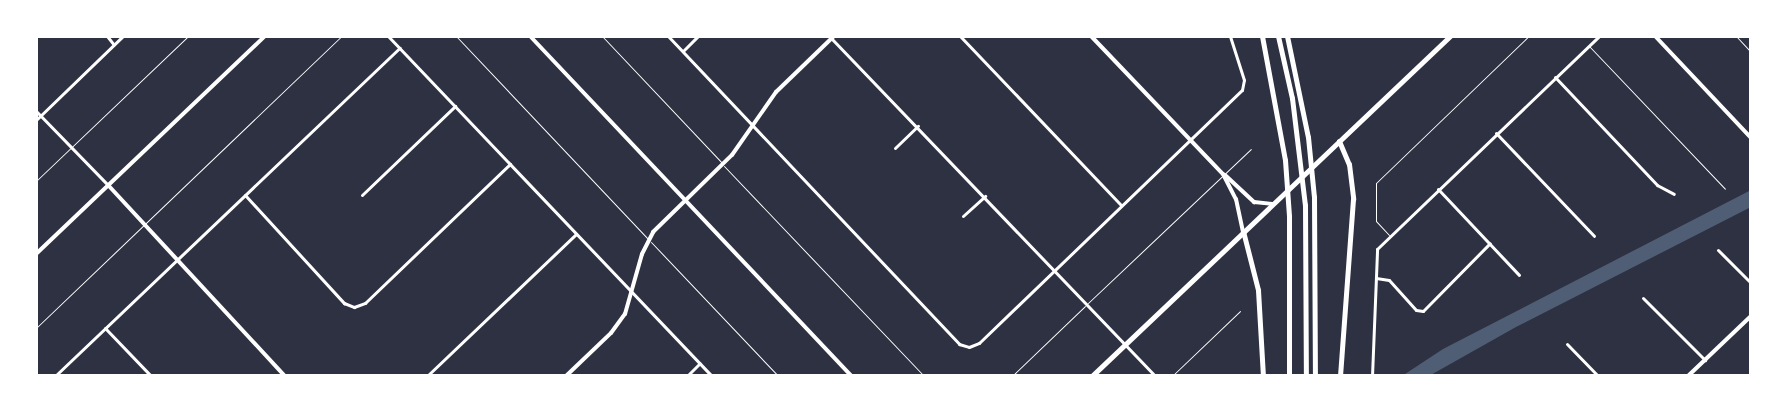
<!DOCTYPE html>
<style>
body{margin:0}
#map{position:relative;width:1787px;height:412px;overflow:hidden;background:#2d3142;font-family:"Golos Text",sans-serif}
div>[style]{position:absolute}
[style*='--x']{left:calc(var(--x)*1px);top:calc(var(--y)*1px);width:calc(var(--w)*1px);rotate:calc(var(--a)*1deg)}
.water>*{inset:0;background:#4f5d75}
.service>*{height:1px;margin:-0.5px;padding:0 0.5px;transform-origin:0.5px;border-radius:0.5px;background:#fff}
.minor>*{height:3px;margin:-1.5px;padding:0 1.5px;transform-origin:1.5px;border-radius:1.5px;background:#fff}
.tertiary>*{height:4px;margin:-2px;padding:0 2px;transform-origin:2px;border-radius:2px;background:#fff}
.secondary>*{height:4px;margin:-2px;padding:0 2px;transform-origin:2px;border-radius:2px;background:#fff}
.primary>*{height:4.5px;margin:-2.25px;padding:0 2.25px;transform-origin:2.25px;border-radius:2.25px;background:#fff}
.motorway>*{height:5px;margin:-2.5px;padding:0 2.5px;transform-origin:2.5px;border-radius:2.5px;background:#fff}
span{translate:-50% -50%;white-space:nowrap;text-align:center;line-height:1.15;-webkit-text-stroke:5px #fff;paint-order:stroke}
.frame{position:absolute;inset:0;border:38px solid #fff;pointer-events:none}
</style>
<div id="map">
<div class="water">
<div style="clip-path:polygon(1751px 190px,1751px 207px,1516px 327px,1429px 376px,1402px 376px,1443px 349px)"></div>
</div>
<div class="service">
<div style="--x:456;--y:36;--w:279;--a:46.6"></div>
<div style="--x:602;--y:36;--w:175;--a:46.6"></div>
<div style="--x:1736;--y:36;--w:22;--a:47"></div>
<div style="--x:1589;--y:46;--w:197;--a:46.4"></div>
<div style="--x:724;--y:166;--w:290;--a:46.4"></div>
<div style="--x:36;--y:181;--w:210;--a:-43.6"></div>
<div style="--x:1389;--y:235;--w:19;--a:-133"></div>
<div style="--x:1376;--y:221;--w:38;--a:-90"></div>
<div style="--x:1376;--y:183;--w:212;--a:-43.9"></div>
<div style="--x:651;--y:242;--w:185;--a:46.5"></div>
<div style="--x:1088;--y:303;--w:224;--a:-43.4"></div>
<div style="--x:36;--y:328;--w:423;--a:-43.7"></div>
<div style="--x:1012;--y:376;--w:101;--a:-43.8"></div>
<div style="--x:1172;--y:376;--w:94;--a:-43.7"></div>
</div>
<div class="minor">
<div style="--x:107;--y:36;--w:11;--a:52"></div>
<div style="--x:388;--y:36;--w:470;--a:46.4"></div>
<div style="--x:668;--y:36;--w:424;--a:46.6"></div>
<div style="--x:959;--y:344;--w:10;--a:17"></div>
<div style="--x:969;--y:347;--w:11;--a:-22"></div>
<div style="--x:979;--y:343;--w:365;--a:-43.9"></div>
<div style="--x:1242;--y:90;--w:10;--a:-79"></div>
<div style="--x:1244;--y:80;--w:46;--a:-107.7"></div>
<div style="--x:960;--y:36;--w:233;--a:46.4"></div>
<div style="--x:831;--y:38;--w:468;--a:46.2"></div>
<div style="--x:683;--y:51;--w:21;--a:-45"></div>
<div style="--x:1555;--y:77;--w:149;--a:46.6"></div>
<div style="--x:1657;--y:185;--w:19;--a:28"></div>
<div style="--x:36;--y:111;--w:103;--a:45.8"></div>
<div style="--x:36;--y:120;--w:121;--a:-44"></div>
<div style="--x:1496;--y:133;--w:142;--a:46.4"></div>
<div style="--x:895;--y:148;--w:32;--a:-44"></div>
<div style="--x:1438;--y:189;--w:118;--a:46.7"></div>
<div style="--x:245;--y:195;--w:147;--a:47.5"></div>
<div style="--x:344;--y:303;--w:11;--a:22"></div>
<div style="--x:354;--y:307;--w:12;--a:-20"></div>
<div style="--x:365;--y:303;--w:201;--a:-43.8"></div>
<div style="--x:362;--y:195;--w:129;--a:-43.7"></div>
<div style="--x:963;--y:216;--w:30;--a:-42"></div>
<div style="--x:1718;--y:250;--w:47;--a:45"></div>
<div style="--x:1376;--y:278;--w:13;--a:9"></div>
<div style="--x:1389;--y:280;--w:40;--a:48"></div>
<div style="--x:1416;--y:310;--w:7;--a:8"></div>
<div style="--x:1423;--y:311;--w:95;--a:-45.4"></div>
<div style="--x:1643;--y:298;--w:88;--a:45"></div>
<div style="--x:105;--y:328;--w:66;--a:46.2"></div>
<div style="--x:1567;--y:344;--w:45;--a:45.9"></div>
<div style="--x:55;--y:376;--w:476;--a:-43.6"></div>
<div style="--x:427;--y:376;--w:206;--a:-43.6"></div>
<div style="--x:687;--y:376;--w:18;--a:-45"></div>
<div style="--x:1372;--y:376;--w:127;--a:-87.7"></div>
<div style="--x:1377;--y:249;--w:308;--a:-43.8"></div>
</div>
<div class="tertiary">
<div style="--x:1091;--y:36;--w:191;--a:46.3"></div>
<div style="--x:1223;--y:174;--w:28;--a:63"></div>
<div style="--x:1236;--y:199;--w:33;--a:78"></div>
<div style="--x:1225;--y:175;--w:40;--a:43"></div>
<div style="--x:1254;--y:202;--w:18;--a:6"></div>
<div style="--x:108;--y:185;--w:260;--a:47.2"></div>
<div style="--x:566;--y:376;--w:62;--a:-43.7"></div>
<div style="--x:611;--y:333;--w:24;--a:-54"></div>
<div style="--x:625;--y:314;--w:62;--a:-74.2"></div>
<div style="--x:642;--y:254;--w:25;--a:-63"></div>
<div style="--x:653;--y:232;--w:110;--a:-44.3"></div>
<div style="--x:732;--y:155;--w:77;--a:-55.1"></div>
<div style="--x:776;--y:92;--w:81;--a:-44"></div>
<div style="--x:1688;--y:376;--w:87;--a:-43.6"></div>
</div>
<div class="secondary">
<div style="--x:530;--y:36;--w:468;--a:46.6"></div>
<div style="--x:1655;--y:36;--w:140;--a:46.7"></div>
<div style="--x:36;--y:254;--w:316;--a:-43.6"></div>
</div>
<div class="primary">
<div style="--x:1092;--y:376;--w:494;--a:-43.5"></div>
</div>
<div class="motorway">
<div style="--x:1262;--y:36;--w:126;--a:79.5"></div>
<div style="--x:1285;--y:160;--w:56;--a:85.9"></div>
<div style="--x:1289;--y:216;--w:160;--a:90"></div>
<div style="--x:1278;--y:36;--w:64;--a:77.3"></div>
<div style="--x:1292;--y:98;--w:108;--a:83.1"></div>
<div style="--x:1305;--y:205;--w:171;--a:89.7"></div>
<div style="--x:1287;--y:36;--w:103;--a:78.3"></div>
<div style="--x:1308;--y:137;--w:60;--a:84.3"></div>
<div style="--x:1314;--y:197;--w:179;--a:89.7"></div>
<div style="--x:1339;--y:141;--w:25;--a:67"></div>
<div style="--x:1349;--y:164;--w:35;--a:83"></div>
<div style="--x:1353;--y:199;--w:177;--a:94.2"></div>
<div style="--x:1243;--y:231;--w:61;--a:75.7"></div>
<div style="--x:1258;--y:290;--w:86;--a:86.7"></div>
</div>
<div class="frame"></div>
</div>
